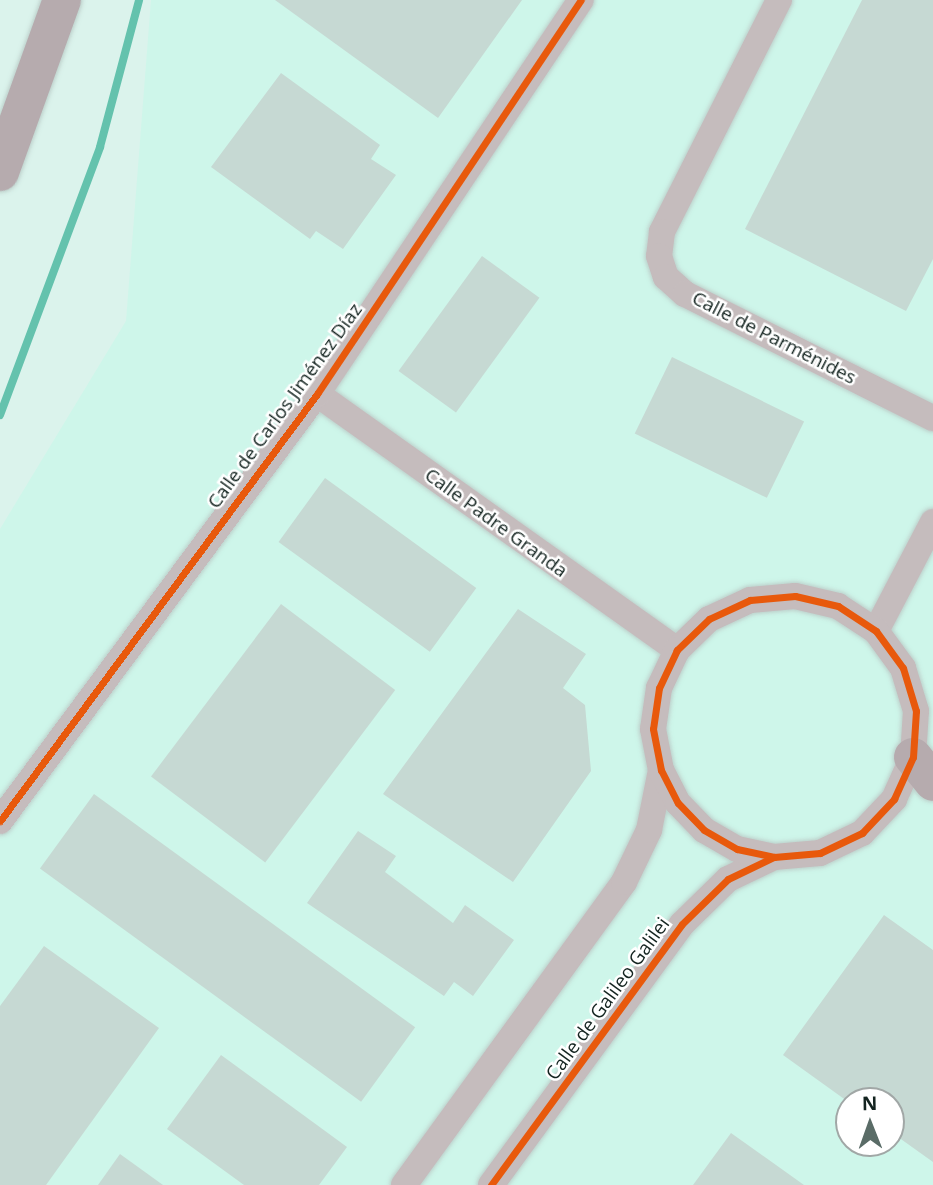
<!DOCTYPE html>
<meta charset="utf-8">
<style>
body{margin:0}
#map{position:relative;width:933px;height:1185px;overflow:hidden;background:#dbf3ec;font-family:"Open Sans",sans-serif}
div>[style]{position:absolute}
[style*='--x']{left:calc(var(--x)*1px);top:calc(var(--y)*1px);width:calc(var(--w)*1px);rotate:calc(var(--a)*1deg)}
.built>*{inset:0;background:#cef6ea}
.stream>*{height:8px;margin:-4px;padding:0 4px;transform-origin:4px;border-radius:4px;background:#64c2ad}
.building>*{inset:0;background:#c6d9d3;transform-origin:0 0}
.roads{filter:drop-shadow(0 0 2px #bdd0cb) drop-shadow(0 0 2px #bdd0cb)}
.minor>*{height:26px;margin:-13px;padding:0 13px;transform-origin:13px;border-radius:13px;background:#c5bcbd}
.trunk>*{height:38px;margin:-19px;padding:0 19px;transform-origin:19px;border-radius:19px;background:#b6abae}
.cycleway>*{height:7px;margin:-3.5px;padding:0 3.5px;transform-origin:3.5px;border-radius:3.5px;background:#e8590c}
span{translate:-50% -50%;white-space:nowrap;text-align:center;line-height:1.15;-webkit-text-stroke:5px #fff;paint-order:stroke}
.street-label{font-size:19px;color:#142420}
.north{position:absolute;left:835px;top:1087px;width:70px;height:70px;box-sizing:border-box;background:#fff;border:2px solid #a1a7a6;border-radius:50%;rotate:359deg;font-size:19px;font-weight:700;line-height:28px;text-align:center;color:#142420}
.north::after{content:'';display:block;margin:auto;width:24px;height:32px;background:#5a6c67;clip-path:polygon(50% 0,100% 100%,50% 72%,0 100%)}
</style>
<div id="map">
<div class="built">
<div style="clip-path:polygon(evenodd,151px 0,933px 0,933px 1185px,0 1185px,0 529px,126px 321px,151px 0,849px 1101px,891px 1101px,891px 1143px,849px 1143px,849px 1101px)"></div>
</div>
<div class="stream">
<div style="--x:0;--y:415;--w:286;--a:-69.5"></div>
<div style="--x:100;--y:147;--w:152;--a:-75.1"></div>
</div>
<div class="building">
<div style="clip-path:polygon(275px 0,522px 0,438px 118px)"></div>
<div style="clip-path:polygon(862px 0,933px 0,933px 259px,906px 311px,745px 229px)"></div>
<div style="clip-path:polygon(281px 73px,380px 145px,371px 159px,396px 175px,343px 249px,316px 231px,310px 239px,211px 167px)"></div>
<div style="left:482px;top:256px;width:71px;height:142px;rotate:36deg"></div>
<div style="left:672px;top:357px;width:147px;height:85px;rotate:26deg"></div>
<div style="left:325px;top:478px;width:187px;height:79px;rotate:36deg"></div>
<div style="left:281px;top:604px;width:143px;height:216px;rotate:37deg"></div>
<div style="clip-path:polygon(518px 609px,586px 654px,563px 688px,585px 705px,591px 771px,513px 882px,383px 794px)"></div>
<div style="left:94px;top:794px;width:397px;height:92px;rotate:36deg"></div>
<div style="clip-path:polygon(358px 831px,396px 856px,385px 872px,453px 923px,465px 905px,514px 940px,473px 996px,454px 982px,444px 996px,307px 903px)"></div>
<div style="clip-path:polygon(884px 915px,933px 950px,933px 1162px,891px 1132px,891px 1101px,847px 1101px,783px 1055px)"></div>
<div style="clip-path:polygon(44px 946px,159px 1028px,46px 1185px,0 1185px,0 1006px)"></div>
<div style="clip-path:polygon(221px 1055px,347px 1147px,319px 1185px,244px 1185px,167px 1129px)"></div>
<div style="clip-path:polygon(731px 1133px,804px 1185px,693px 1185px)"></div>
<div style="clip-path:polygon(120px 1154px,163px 1185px,98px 1185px)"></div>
</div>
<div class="roads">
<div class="minor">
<div style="--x:779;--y:0;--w:260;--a:116.8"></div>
<div style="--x:662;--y:232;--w:24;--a:97"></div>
<div style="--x:659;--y:256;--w:22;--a:72"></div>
<div style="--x:666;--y:277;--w:25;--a:42"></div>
<div style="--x:685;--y:294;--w:277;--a:26.6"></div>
<div style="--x:317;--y:394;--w:442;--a:35.4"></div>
<div style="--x:876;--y:631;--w:123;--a:-62.4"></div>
<div style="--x:0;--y:821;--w:532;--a:-53.41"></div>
<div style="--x:317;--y:394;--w:474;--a:-56.2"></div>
<div style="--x:404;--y:1185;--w:374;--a:-54"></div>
<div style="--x:624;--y:882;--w:58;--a:-64.3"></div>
<div style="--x:649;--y:830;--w:61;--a:-78.7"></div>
<div style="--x:491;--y:1185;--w:323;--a:-53.8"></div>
<div style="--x:682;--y:924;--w:64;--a:-44.4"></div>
<div style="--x:728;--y:879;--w:51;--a:-25.6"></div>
<div style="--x:774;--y:857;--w:46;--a:-5"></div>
<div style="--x:820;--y:853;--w:47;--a:-25.5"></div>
<div style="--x:862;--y:833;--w:47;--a:-46.7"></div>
<div style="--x:894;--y:799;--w:46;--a:-65.7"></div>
<div style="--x:913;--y:757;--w:46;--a:-86.3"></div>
<div style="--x:916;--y:711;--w:45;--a:-106.8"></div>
<div style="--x:903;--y:668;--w:46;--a:-126.1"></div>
<div style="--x:876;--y:631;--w:45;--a:-146.7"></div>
<div style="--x:838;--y:606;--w:44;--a:-166.9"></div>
<div style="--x:795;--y:596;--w:45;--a:174.9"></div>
<div style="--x:750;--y:600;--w:45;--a:155.1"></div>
<div style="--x:709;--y:619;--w:45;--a:135.9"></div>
<div style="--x:677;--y:650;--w:42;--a:115.3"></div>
<div style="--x:659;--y:688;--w:41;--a:98.3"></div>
<div style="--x:653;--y:729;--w:42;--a:79"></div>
<div style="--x:661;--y:770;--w:37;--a:63"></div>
<div style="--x:678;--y:803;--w:37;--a:46"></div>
<div style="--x:704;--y:830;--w:38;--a:30"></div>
<div style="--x:737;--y:849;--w:38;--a:12"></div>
</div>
<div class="trunk">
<div style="--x:0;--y:172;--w:183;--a:-70.2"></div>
<div style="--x:913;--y:757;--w:32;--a:51"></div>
</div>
</div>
<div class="cycleway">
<div style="--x:0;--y:821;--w:532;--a:-53.41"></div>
<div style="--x:317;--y:394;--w:474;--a:-56.2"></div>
<div style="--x:491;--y:1185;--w:323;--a:-53.8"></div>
<div style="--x:682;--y:924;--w:64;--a:-44.4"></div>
<div style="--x:728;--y:879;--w:51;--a:-25.6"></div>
<div style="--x:774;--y:857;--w:46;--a:-5"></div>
<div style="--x:820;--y:853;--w:47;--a:-25.5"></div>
<div style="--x:862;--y:833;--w:47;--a:-46.7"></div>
<div style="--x:894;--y:799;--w:46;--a:-65.7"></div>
<div style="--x:913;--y:757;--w:46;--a:-86.3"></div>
<div style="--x:916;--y:711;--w:45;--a:-106.8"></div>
<div style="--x:903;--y:668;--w:46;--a:-126.1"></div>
<div style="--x:876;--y:631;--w:45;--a:-146.7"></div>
<div style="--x:838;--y:606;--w:44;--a:-166.9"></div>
<div style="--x:795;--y:596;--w:45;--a:174.9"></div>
<div style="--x:750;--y:600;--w:45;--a:155.1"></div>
<div style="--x:709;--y:619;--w:45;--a:135.9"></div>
<div style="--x:677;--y:650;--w:42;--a:115.3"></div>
<div style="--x:659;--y:688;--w:41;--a:98.3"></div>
<div style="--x:653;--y:729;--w:42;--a:79"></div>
<div style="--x:661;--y:770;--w:37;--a:63"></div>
<div style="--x:678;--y:803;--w:37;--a:46"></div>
<div style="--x:704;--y:830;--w:38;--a:30"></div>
<div style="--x:737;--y:849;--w:38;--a:12"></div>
</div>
<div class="street-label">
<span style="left:774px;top:338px;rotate:27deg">Calle de Parménides</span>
<span style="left:285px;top:406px;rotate:-54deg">Calle de Carlos Jiménez Díaz</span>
<span style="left:496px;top:523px;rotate:36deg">Calle Padre Granda</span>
<span style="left:608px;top:999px;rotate:-54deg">Calle de Galileo Galilei</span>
</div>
<div class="north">N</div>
</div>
